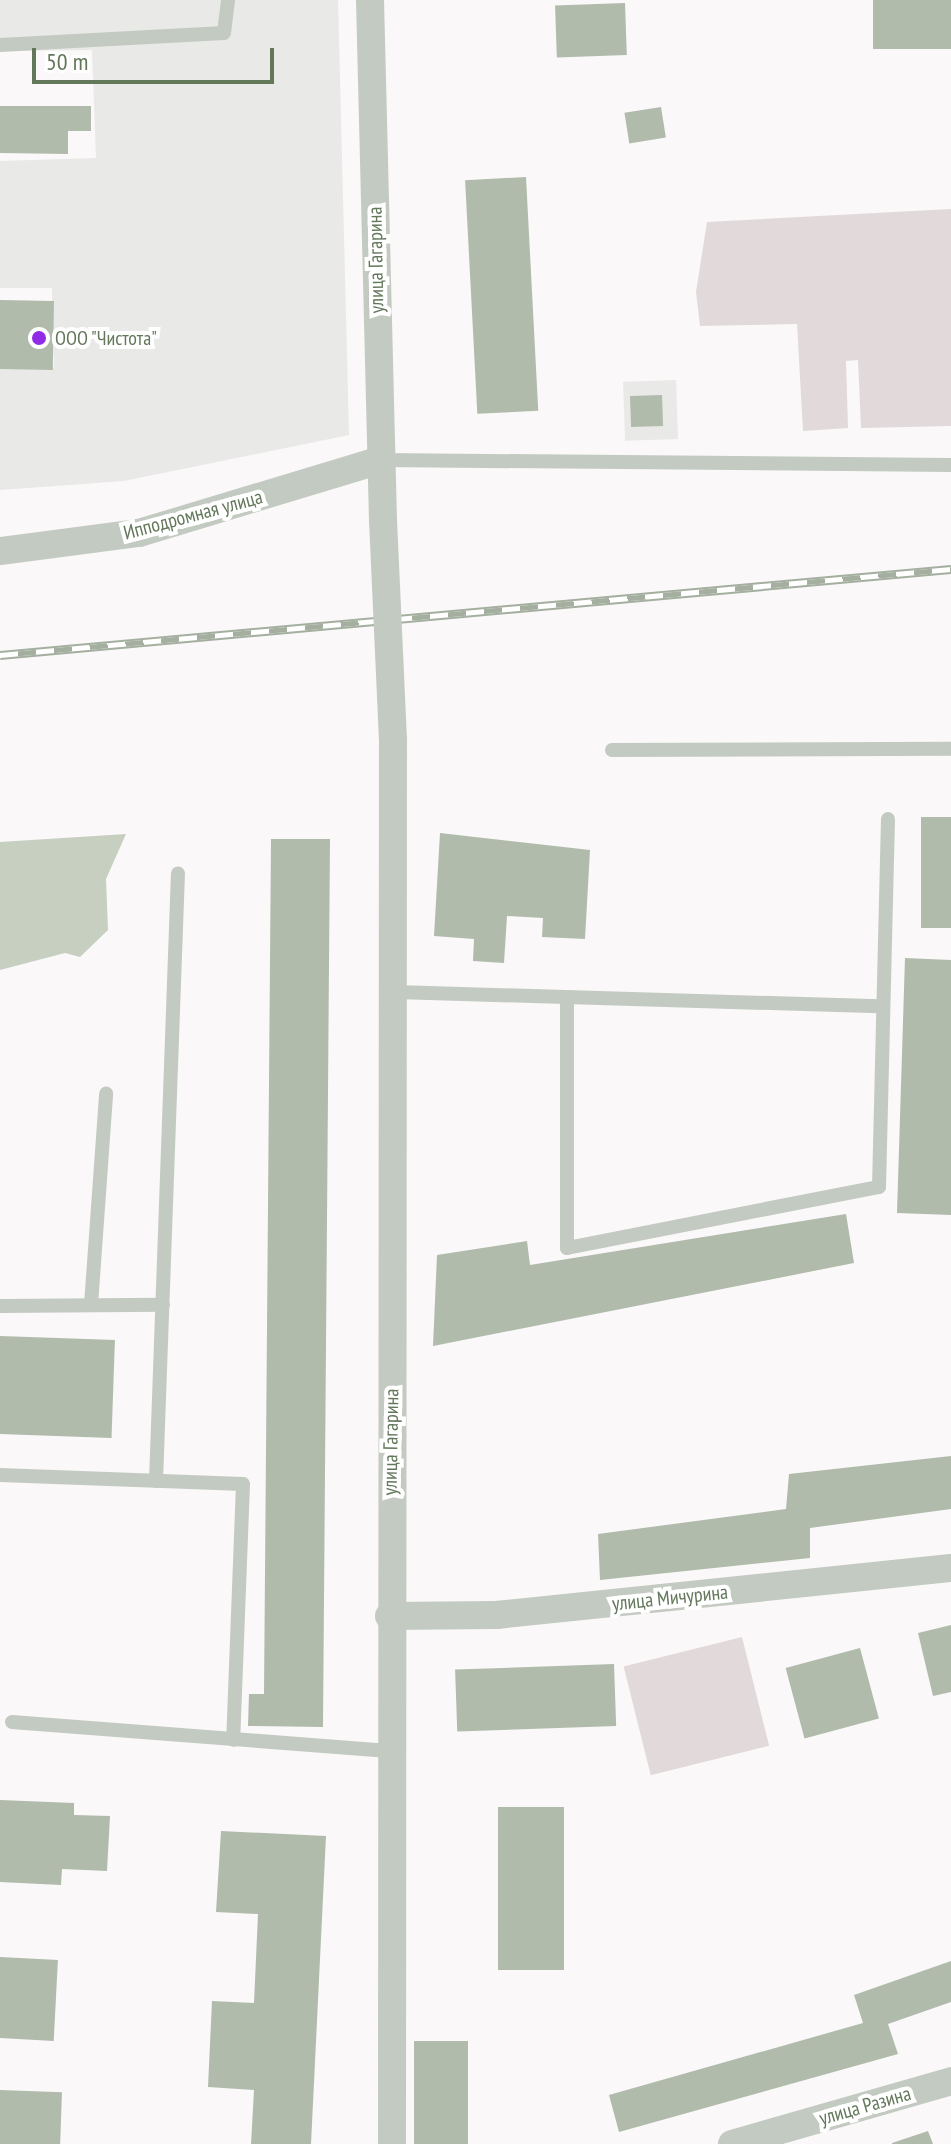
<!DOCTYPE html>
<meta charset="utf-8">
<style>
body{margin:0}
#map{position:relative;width:951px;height:2144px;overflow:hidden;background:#faf8f9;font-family:"PT Sans Narrow",sans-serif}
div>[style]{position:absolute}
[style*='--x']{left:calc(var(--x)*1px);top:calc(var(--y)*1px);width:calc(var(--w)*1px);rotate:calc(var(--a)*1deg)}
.built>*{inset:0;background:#e9e9e7;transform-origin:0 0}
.green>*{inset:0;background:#e2d9da;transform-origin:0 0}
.water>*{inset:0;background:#c7cfc1}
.building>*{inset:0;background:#b0bbab;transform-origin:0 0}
.service>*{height:14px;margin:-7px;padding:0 7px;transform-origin:7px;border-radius:7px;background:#c3cac1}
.minor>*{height:28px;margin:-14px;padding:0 14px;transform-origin:14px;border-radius:14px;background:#c3cac1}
.rail>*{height:9px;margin-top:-4.5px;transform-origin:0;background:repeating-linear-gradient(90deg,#fff 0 18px,#a4afa0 0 36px);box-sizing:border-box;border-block:2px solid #a4afa0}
.minor-bridge>*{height:28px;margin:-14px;padding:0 14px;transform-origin:14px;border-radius:14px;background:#c3cac1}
.dots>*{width:22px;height:22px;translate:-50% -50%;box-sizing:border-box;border:4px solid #fff;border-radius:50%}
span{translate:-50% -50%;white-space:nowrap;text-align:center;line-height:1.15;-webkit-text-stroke:8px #fff;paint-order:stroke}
.street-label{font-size:20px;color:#63775b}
.poi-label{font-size:20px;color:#63775b}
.left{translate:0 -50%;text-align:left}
.scale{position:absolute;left:32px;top:48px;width:242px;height:36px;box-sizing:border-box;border:4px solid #63775b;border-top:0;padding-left:10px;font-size:24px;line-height:28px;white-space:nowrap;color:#63775b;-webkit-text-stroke:6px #fff;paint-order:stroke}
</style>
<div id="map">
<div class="built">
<div style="clip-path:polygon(0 0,338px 0,349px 435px,124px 481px,0 490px,0 369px,54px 367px,52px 288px,0 288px,0 161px,96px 158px,92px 50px,0 51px)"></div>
<div style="left:676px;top:380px;width:59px;height:53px;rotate:88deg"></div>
</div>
<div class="green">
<div style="clip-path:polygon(951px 209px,951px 426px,861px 428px,858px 360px,846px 361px,848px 428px,803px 431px,797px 324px,700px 326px,696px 292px,707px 222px)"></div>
<div style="left:742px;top:1637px;width:112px;height:122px;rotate:76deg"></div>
</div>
<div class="water">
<div style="clip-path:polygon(126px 834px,106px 879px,108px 930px,80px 957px,65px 953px,0 970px,0 842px)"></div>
</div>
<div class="building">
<div style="left:951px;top:0;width:49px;height:78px;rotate:90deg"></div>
<div style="left:625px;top:3px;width:52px;height:70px;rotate:88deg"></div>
<div style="clip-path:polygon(0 106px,91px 106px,91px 131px,68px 131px,68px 154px,0 153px)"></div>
<div style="left:661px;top:107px;width:31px;height:37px;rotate:81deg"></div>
<div style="left:526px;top:177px;width:234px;height:61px;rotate:87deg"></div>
<div style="left:0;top:300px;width:54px;height:69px;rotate:1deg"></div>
<div style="left:662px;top:395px;width:31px;height:32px;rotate:88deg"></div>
<div style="left:921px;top:817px;width:30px;height:111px"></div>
<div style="clip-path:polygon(440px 833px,590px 850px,585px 939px,542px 937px,543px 918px,507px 916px,504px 963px,473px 961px,474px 939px,434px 936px)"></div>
<div style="clip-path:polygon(271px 839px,330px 839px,323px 1727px,248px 1726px,249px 1694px,264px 1694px)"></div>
<div style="clip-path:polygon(905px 958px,951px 960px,951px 1215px,897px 1213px)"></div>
<div style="clip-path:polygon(846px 1214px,854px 1263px,433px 1346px,437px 1255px,527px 1241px,530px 1265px)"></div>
<div style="left:0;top:1336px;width:115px;height:98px;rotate:2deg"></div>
<div style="clip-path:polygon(951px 1456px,951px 1509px,810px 1528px,810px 1558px,600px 1580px,598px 1534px,786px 1509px,789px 1474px)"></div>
<div style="clip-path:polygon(951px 1625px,951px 1692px,933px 1696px,918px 1633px)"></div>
<div style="left:860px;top:1648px;width:73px;height:77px;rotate:75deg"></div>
<div style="left:614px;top:1664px;width:62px;height:159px;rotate:88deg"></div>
<div style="clip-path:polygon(0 1800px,74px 1803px,74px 1815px,110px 1816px,107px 1871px,62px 1869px,61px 1885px,0 1882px)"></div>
<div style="left:498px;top:1807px;width:66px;height:163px"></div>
<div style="clip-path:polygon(221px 1831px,326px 1836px,311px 2144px,251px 2144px,254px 2090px,208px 2087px,212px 2001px,254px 2003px,258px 1914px,216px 1912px)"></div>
<div style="left:0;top:1957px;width:58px;height:81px;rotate:3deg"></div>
<div style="clip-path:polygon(951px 1961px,951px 2002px,888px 2024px,898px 2054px,619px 2132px,609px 2095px,863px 2023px,854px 1995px)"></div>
<div style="left:414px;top:2041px;width:54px;height:103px"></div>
<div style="left:0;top:2090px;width:62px;height:54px;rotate:2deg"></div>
<div style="clip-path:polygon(928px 2131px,933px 2144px,892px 2144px,892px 2143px)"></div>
</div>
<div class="service">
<div style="--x:0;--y:45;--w:224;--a:-3.1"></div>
<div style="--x:224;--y:33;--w:33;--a:-83"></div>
<div style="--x:381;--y:460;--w:570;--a:0.5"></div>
<div style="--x:612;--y:750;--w:339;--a:-0.2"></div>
<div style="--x:396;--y:992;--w:484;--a:1.7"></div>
<div style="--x:567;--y:998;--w:250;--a:90"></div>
<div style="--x:567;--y:1248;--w:318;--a:-11.1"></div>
<div style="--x:879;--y:1187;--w:368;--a:-88.6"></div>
<div style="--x:91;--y:1305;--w:212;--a:-85.9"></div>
<div style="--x:0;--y:1306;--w:163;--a:-0.4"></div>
<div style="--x:0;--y:1475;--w:243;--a:2.1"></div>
<div style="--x:243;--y:1484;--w:256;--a:92.2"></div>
<div style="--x:156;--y:1481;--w:608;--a:-87.93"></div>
<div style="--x:12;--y:1722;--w:378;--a:4.4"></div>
</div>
<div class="minor">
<div style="--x:370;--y:0;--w:520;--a:88.57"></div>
<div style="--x:0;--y:551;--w:140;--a:-7.4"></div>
<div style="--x:139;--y:533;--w:253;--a:-16.8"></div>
<div style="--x:389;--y:1616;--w:107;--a:-0.5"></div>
<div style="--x:496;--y:1615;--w:457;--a:-5.9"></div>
<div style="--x:392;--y:2144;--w:1404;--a:-89.96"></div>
<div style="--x:732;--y:2144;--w:228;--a:-16"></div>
</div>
<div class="rail">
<div style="--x:0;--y:655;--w:955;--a:-5.17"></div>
</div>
<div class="minor-bridge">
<div style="--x:383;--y:520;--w:220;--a:87.4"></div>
</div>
<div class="dots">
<div style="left:39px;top:338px;background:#902ce6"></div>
</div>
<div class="street-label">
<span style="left:376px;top:260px;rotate:-91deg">улица Гагарина</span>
<span style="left:193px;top:515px;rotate:-15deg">Ипподромная улица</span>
<span style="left:391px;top:1442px;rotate:-89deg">улица Гагарина</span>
<span style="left:670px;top:1598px;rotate:-6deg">улица Мичурина</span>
<span style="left:865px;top:2106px;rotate:-16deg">улица Разина</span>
</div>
<div class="poi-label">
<span class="left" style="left:55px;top:338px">ООО "Чистота"</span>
</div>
<div class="scale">50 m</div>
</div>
